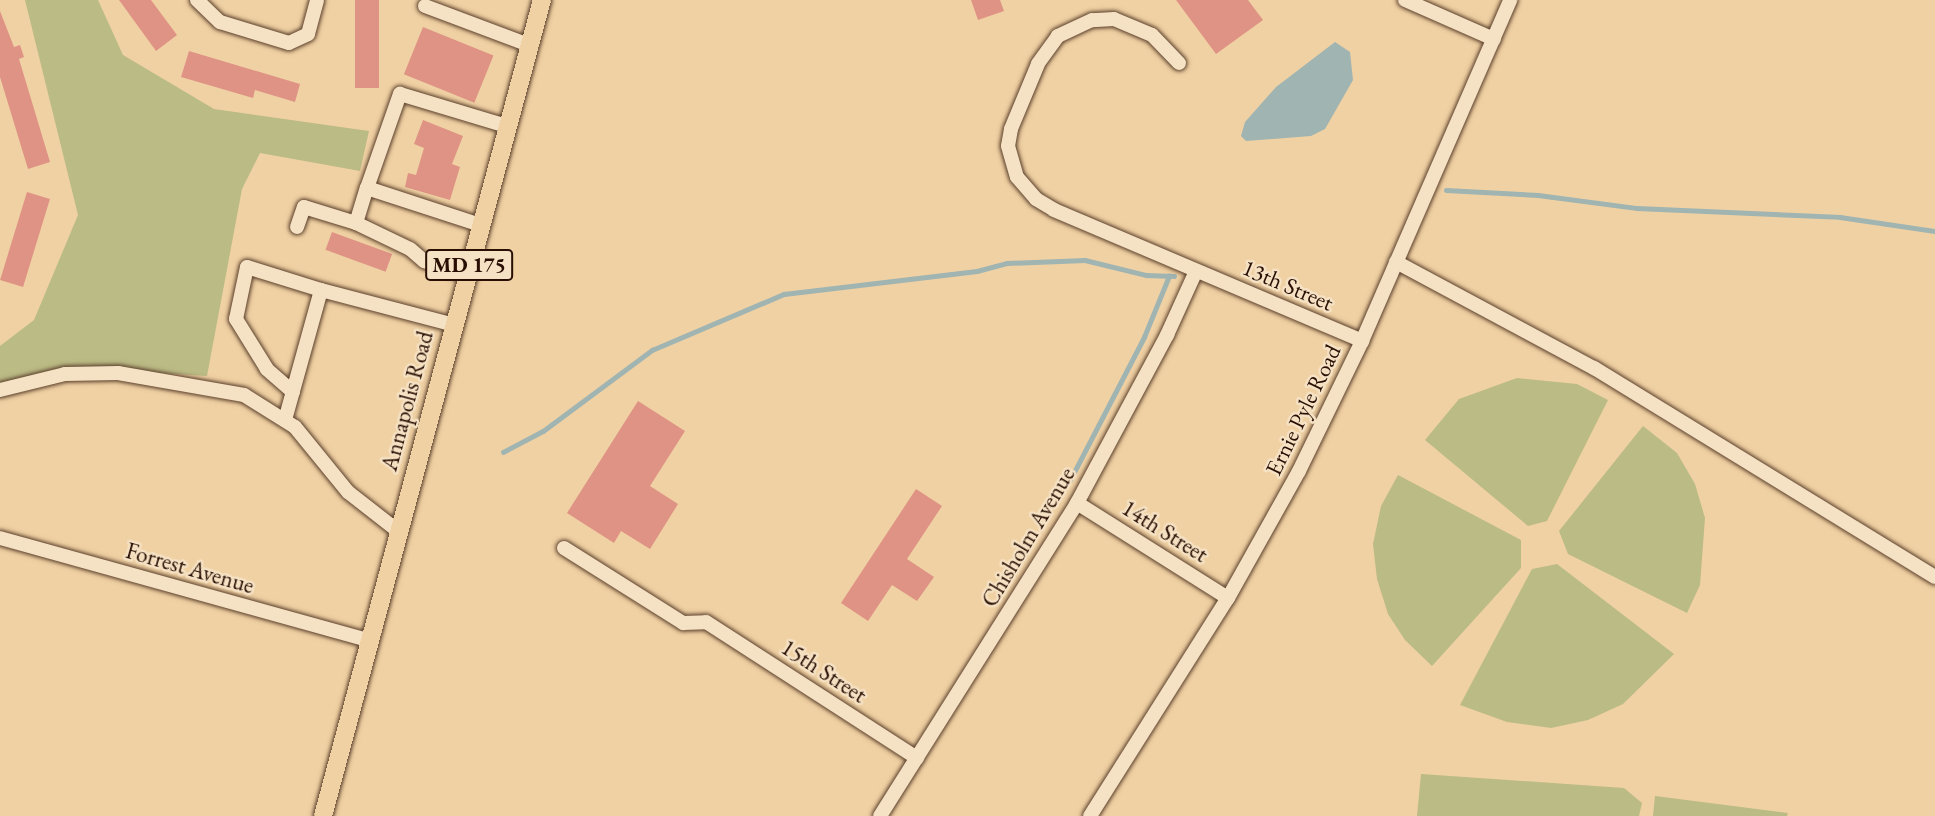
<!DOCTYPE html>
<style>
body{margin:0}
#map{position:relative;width:1935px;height:816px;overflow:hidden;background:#f0d1a3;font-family:"EB Garamond",serif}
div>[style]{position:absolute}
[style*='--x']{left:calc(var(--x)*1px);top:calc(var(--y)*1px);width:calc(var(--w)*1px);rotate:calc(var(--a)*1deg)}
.green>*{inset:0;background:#bbbb85}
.water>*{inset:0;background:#a0b4b2}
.stream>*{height:4.5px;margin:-2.25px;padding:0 2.25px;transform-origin:2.25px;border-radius:2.25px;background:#a0b4b2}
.building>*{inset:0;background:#df9385;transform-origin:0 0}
.roads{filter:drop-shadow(0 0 2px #5a3f2b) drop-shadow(0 0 2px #5a3f2b)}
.minor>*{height:14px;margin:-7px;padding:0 7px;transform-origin:7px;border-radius:7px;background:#f5e1c3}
.major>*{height:18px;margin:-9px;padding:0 9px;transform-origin:9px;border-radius:9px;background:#f0d1a3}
span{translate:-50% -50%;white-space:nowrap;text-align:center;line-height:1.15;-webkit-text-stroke:5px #f5e1c3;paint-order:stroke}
.shield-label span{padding:2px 5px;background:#f5e1c3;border:2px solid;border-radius:5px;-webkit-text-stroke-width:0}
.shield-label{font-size:21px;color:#280e03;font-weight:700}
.street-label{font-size:23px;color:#280e03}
</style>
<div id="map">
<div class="green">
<div style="clip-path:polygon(25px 0,98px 0,123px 55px,214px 109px,369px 131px,360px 171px,260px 153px,242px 189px,207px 376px,64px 367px,0 398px,0 346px,34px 320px,78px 215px)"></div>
<div style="clip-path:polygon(1517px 378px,1577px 384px,1608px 400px,1547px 521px,1528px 526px,1425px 440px,1459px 399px)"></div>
<div style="clip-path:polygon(1643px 426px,1677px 453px,1695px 484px,1705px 518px,1700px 585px,1687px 613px,1568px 554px,1559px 531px)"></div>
<div style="clip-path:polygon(1398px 475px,1521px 540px,1521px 568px,1432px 666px,1405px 640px,1388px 614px,1377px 579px,1373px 544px,1381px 506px)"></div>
<div style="clip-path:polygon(1557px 564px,1674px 654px,1623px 704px,1588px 720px,1551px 728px,1507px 722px,1460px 705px,1532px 569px)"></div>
<div style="clip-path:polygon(1421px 774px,1624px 788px,1642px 803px,1639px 816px,1417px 816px)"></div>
<div style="clip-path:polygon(1655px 796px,1788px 813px,1787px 816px,1653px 816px)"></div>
</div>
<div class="water">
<div style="clip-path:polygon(1335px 42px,1350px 52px,1353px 80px,1325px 129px,1311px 136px,1246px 141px,1241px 136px,1245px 122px,1276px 87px)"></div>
</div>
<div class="stream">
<div style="--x:1446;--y:190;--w:92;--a:3.1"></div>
<div style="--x:1538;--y:195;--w:100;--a:7.5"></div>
<div style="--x:1637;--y:208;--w:203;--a:2.5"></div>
<div style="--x:1840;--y:217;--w:96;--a:8.4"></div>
<div style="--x:503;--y:452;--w:45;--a:-27.7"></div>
<div style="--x:543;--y:431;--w:136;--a:-36.6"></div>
<div style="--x:652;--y:350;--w:143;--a:-23"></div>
<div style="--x:784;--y:294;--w:194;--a:-6.8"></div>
<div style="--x:977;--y:271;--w:31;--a:-15"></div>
<div style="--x:1007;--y:263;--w:78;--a:-2.2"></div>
<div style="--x:1085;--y:260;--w:63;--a:13.8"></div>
<div style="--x:1146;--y:275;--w:28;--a:2"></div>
<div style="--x:1070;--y:480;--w:161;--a:-62.6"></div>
<div style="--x:1144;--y:337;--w:66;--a:-67.7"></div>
</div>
<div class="building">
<div style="clip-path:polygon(119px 0,151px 0,177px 35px,156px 51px)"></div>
<div style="left:355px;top:0;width:24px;height:88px"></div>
<div style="clip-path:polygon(971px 0,1000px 0,1004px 11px,978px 20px)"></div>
<div style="clip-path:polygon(1176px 0,1248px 0,1263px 20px,1216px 54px)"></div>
<div style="clip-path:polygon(0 11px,14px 47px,20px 45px,24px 57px,19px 59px,50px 162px,28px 169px,0 77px)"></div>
<div style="left:423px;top:27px;width:76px;height:51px;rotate:22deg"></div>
<div style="clip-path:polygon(189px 51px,300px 84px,295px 102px,255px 90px,253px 98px,181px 77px)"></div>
<div style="clip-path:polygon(423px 120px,463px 136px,452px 164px,460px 167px,450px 200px,405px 187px,408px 173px,416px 175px,424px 148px,414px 144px)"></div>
<div style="left:27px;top:192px;width:24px;height:92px;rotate:17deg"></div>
<div style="left:332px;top:232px;width:64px;height:19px;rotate:20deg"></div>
<div style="clip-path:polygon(638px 401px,685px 431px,650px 486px,678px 504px,650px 549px,621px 531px,614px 543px,567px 513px)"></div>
<div style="clip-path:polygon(916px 489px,942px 506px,907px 559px,934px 577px,917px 601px,892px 585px,868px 621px,841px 603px)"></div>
</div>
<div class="roads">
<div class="minor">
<div style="--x:197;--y:0;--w:32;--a:44"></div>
<div style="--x:220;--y:22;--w:72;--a:16.9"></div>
<div style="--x:289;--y:43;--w:21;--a:-25"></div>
<div style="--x:308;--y:34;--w:35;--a:-75"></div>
<div style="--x:1405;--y:0;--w:97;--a:23.7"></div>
<div style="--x:425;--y:6;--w:111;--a:20.6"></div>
<div style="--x:1179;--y:63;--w:39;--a:-134"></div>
<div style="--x:1152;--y:35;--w:41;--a:-157.2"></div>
<div style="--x:1114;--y:19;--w:22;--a:177"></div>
<div style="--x:1092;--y:20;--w:38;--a:155"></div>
<div style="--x:1058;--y:36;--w:34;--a:126"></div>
<div style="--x:1038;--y:64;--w:70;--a:112.6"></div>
<div style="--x:1011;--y:129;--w:17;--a:100"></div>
<div style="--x:1008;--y:146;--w:32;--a:74"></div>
<div style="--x:1017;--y:177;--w:29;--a:49"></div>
<div style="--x:1036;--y:199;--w:21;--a:31"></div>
<div style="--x:1054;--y:210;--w:335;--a:23"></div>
<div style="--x:367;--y:188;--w:100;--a:-70.7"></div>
<div style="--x:400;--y:94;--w:112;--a:16.7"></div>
<div style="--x:297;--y:227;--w:21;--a:-71"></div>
<div style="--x:304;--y:207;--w:54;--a:17.1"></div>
<div style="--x:1396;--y:262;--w:225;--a:28.2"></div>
<div style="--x:1594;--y:368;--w:400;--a:31.5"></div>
<div style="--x:467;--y:275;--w:45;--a:-162"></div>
<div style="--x:424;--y:261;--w:18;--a:-139"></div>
<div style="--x:410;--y:249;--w:60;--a:-154.3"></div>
<div style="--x:356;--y:223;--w:37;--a:-73"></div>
<div style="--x:367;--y:188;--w:119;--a:18.1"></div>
<div style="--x:0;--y:390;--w:67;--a:-13.8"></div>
<div style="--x:65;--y:374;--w:53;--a:-1.1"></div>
<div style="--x:118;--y:373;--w:128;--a:9.9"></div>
<div style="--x:244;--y:395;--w:60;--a:32.1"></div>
<div style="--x:295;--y:427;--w:84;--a:50.8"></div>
<div style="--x:348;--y:492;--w:63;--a:38"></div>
<div style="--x:293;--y:392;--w:35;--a:-139"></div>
<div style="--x:267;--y:369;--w:59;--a:-121.8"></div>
<div style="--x:236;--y:319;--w:53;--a:-78.1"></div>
<div style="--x:247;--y:267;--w:77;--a:17.3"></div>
<div style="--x:285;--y:420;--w:135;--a:-74.5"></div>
<div style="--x:321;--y:290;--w:138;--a:14.7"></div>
<div style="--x:1077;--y:503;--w:178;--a:32.2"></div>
<div style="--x:0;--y:538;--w:382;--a:15.5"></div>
<div style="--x:564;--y:548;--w:141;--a:32.2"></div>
<div style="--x:683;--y:623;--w:23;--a:-2"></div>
<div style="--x:706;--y:622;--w:251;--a:32.8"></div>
<div style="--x:880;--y:816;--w:370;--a:-57.8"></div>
<div style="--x:1077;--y:503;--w:191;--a:-61.8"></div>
<div style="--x:1167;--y:335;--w:70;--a:-65.6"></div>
<div style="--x:1090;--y:816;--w:258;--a:-57.7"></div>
<div style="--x:1228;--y:598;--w:145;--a:-60.8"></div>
<div style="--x:1299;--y:471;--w:144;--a:-64.1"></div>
<div style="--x:1362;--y:341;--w:372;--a:-66.5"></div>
</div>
<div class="major">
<div style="--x:323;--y:816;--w:845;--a:-74.98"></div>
</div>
</div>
<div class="shield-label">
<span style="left:469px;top:265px">MD 175</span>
</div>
<div class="street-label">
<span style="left:1288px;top:285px;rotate:23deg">13th Street</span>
<span style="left:407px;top:401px;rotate:-75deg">Annapolis Road</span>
<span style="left:1303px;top:410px;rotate:-64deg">Ernie Pyle Road</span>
<span style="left:1165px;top:531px;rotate:32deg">14th Street</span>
<span style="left:1028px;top:537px;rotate:-59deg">Chisholm Avenue</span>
<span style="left:190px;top:568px;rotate:16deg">Forrest Avenue</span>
<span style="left:824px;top:671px;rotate:33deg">15th Street</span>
</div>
</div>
